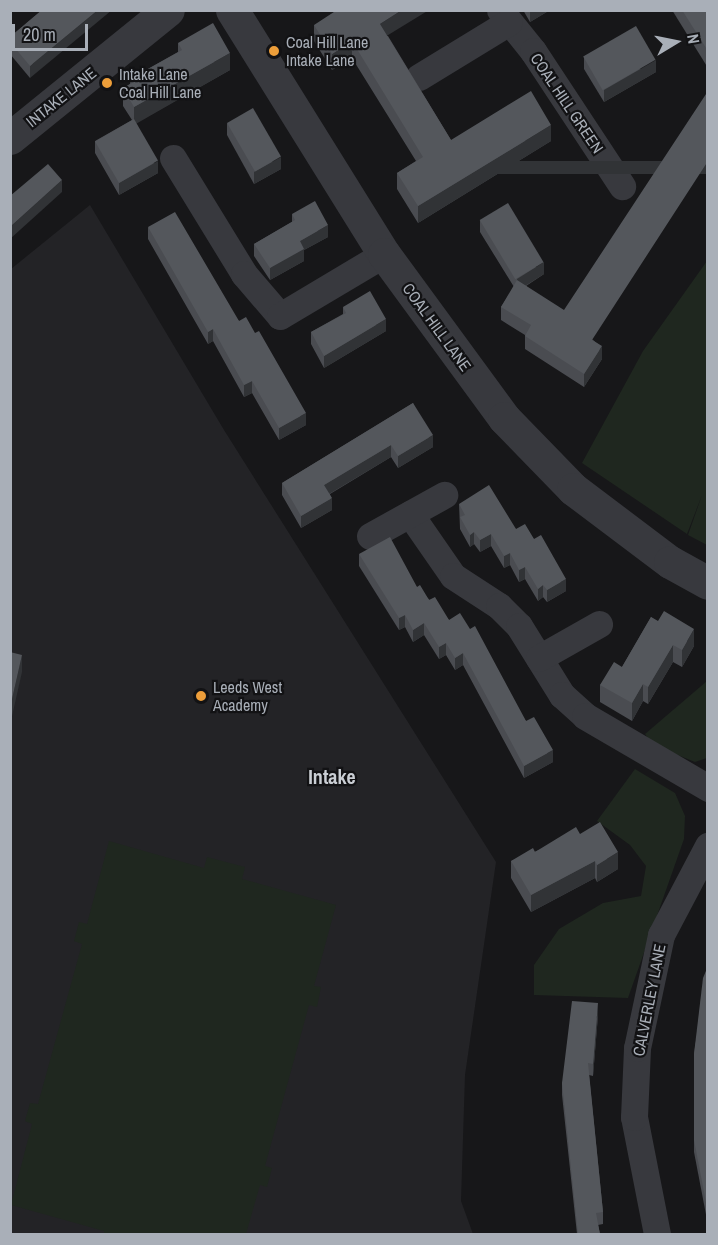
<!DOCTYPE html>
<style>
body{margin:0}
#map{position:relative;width:718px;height:1245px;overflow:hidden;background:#171719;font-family:"Archivo Narrow",sans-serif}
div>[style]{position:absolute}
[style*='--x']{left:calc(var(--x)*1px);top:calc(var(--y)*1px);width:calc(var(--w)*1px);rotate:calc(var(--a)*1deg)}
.built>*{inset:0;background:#232326}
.green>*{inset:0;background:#1f271f}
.minor>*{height:27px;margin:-13.5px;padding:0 13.5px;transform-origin:13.5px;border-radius:13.5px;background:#38393e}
.tertiary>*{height:33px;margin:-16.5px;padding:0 16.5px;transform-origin:16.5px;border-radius:16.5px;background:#38393e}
.wall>*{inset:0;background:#4a4c51}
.shaded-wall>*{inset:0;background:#313336;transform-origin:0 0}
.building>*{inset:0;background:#54575c;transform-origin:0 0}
.dots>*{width:16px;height:16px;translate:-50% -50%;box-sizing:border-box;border:3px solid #121214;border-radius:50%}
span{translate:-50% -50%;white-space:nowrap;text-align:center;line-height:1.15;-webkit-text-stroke:4.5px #121214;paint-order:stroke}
.poi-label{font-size:16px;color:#a9afb8}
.left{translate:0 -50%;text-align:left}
.street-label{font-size:16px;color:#a9afb8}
.quarter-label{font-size:20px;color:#caced4;font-weight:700}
.frame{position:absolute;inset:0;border:12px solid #a9afb8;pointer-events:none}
.north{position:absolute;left:646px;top:12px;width:60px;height:60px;-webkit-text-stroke:4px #121214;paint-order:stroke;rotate:80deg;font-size:16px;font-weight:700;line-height:24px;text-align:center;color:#a9afb8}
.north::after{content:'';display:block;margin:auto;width:21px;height:27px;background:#a9afb8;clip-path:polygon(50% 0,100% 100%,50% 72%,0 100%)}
.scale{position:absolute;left:12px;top:24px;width:76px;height:27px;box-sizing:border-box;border:3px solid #a9afb8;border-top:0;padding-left:8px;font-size:18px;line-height:21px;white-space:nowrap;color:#a9afb8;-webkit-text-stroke:4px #121214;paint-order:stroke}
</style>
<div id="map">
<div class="built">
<div style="clip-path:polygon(90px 205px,224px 430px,496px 862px,465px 1075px,461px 1201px,473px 1234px,11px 1234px,11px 269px)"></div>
</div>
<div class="green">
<div style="clip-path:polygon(707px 261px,707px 545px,688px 535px,702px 495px,687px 534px,582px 463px,643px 351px)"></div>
<div style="clip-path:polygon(707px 681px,707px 758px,695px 762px,653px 745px,645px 734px)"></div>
<div style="clip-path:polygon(635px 769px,675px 793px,685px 816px,684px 839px,628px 998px,534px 995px,534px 965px,559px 929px,603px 903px,641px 896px,646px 866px,630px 845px,597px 821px)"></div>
<div style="clip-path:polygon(109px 841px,204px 868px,207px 857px,245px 867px,242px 879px,336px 905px,314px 986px,321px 987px,317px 1007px,309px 1005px,265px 1166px,272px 1168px,267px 1187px,260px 1185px,246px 1234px,104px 1234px,104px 1231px,11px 1205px,32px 1124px,25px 1121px,30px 1103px,38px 1104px,82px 944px,74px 941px,79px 922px,87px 924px)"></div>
</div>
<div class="minor">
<div style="--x:500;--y:10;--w:53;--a:51.2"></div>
<div style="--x:533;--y:51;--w:162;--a:56.6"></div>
<div style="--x:419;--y:77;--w:105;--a:-31.4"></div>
<div style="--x:173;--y:158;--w:136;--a:58.5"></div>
<div style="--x:244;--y:274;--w:55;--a:49.4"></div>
<div style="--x:280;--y:316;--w:121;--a:-30.8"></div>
<div style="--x:410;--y:514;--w:75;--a:55.3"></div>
<div style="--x:453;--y:576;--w:55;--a:33.1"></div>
<div style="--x:499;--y:606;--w:28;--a:45"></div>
<div style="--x:519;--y:626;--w:81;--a:58.1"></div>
<div style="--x:562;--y:695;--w:31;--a:42"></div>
<div style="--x:585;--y:716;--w:143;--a:30.3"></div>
<div style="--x:370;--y:536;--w:85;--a:-29"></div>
<div style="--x:539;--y:658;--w:69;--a:-29.5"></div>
<div style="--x:657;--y:1234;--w:119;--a:-101.1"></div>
<div style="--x:634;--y:1117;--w:69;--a:-87.5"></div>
<div style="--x:637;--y:1048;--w:116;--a:-78"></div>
<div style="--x:661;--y:935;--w:101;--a:-62.2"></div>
</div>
<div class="tertiary">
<div style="--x:232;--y:10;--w:287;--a:58.1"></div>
<div style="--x:384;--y:254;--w:203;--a:53.8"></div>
<div style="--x:504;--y:418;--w:99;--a:45.8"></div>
<div style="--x:573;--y:489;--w:121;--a:37"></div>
<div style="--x:670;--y:562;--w:43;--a:28.9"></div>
<div style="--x:10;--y:138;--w:203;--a:-39"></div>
</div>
<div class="wall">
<div style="clip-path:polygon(42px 10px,30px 78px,10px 54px,10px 37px)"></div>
<div style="clip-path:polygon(523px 10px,550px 10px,530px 22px)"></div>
<div style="clip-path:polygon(672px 10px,708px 10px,708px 68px)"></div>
<div style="clip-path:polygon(314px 25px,388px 36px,451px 140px,551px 141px,418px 223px,397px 189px,397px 173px,416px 161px,352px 58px,332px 70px,314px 41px)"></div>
<div style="clip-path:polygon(178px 43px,230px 70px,136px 123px,158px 173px,119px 195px,95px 153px,95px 141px,132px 120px,123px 106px,123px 88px,130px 84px,130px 79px,178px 52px)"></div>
<div style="clip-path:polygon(584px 57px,656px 72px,604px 102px,584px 69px)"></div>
<div style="clip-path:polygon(227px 123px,281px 169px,254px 184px,227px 135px)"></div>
<div style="clip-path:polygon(292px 214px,328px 237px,304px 250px,304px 261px,270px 280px,254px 256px,254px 244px,292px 222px)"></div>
<div style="clip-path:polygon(480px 220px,544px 274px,526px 286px,598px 344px,602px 359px,584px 387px,525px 349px,525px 335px,501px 320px,501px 307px,514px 287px,480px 232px)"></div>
<div style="clip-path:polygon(148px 227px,239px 321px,306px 425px,279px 440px,252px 393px,244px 397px,213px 341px,208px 344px,148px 239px)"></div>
<div style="clip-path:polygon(343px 307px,386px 331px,324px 368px,311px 344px,311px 332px,343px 314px)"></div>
<div style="clip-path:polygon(413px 403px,433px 447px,398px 468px,391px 457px,330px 494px,332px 510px,301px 528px,282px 495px,282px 483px)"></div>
<div style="clip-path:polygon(459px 504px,516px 529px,534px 539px,566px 591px,547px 602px,543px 597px,538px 601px,525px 579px,519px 582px,510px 565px,504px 568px,491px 546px,480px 552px,474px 544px,470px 547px,460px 529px)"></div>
<div style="clip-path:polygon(359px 554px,417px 587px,449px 620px,526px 721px,553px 762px,524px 778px,463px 665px,455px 670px,446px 655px,439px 659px,424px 635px,413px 642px,405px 627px,399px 630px,359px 566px)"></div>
<div style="clip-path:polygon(651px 617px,694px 646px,682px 667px,673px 662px,648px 704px,643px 701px,632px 721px,600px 702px,600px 685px,622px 667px)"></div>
<div style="clip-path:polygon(580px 834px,618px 869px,597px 882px,595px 878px,531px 912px,511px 878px,511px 861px)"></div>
<div style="clip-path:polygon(708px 966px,708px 1225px,694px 1152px,694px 1054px)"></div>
<div style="clip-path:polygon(598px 1015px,593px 1076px,589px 1075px,603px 1212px,603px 1224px,598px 1225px,600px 1234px,577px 1234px,562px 1095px,562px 1083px)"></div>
</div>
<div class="shaded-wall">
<div style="clip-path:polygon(98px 10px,112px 10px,30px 78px,30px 66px)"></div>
<div style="clip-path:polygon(402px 10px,429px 10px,380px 40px,380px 24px)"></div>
<div style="clip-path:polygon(530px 10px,550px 10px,530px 22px)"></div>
<div style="clip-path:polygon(352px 41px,352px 58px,332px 70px,332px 54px)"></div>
<div style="clip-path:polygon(230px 53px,230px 70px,134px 125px,134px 107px)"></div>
<div style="clip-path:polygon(656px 60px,656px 72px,604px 102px,604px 90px)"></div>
<div style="clip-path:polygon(551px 125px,551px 141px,418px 223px,418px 206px)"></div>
<div style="clip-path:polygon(281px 157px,281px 169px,254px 184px,254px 172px)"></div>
<div style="clip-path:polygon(158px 161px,158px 173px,119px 195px,119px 183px)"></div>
<div style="left:708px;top:161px;width:13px;height:213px;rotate:90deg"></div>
<div style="clip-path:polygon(62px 180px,62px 192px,10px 239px,10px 227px)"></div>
<div style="clip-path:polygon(328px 225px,328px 237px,304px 250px,304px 261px,270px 280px,270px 268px,300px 241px)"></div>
<div style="clip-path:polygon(544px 262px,544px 274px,517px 291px,517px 279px)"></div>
<div style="clip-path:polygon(386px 319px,386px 331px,324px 368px,324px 356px)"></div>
<div style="clip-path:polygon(213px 329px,213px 341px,208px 344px,208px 332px)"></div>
<div style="clip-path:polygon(602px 346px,602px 359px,584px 387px,584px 374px)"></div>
<div style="clip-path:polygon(252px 381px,252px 393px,244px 397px,244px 385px)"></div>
<div style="clip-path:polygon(306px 413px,306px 425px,279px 440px,279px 428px)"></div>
<div style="clip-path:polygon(433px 435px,433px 447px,398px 468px,398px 456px)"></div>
<div style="clip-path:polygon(391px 445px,391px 457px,324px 497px,324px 485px)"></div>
<div style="clip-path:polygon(332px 498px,332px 510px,301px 528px,301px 516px)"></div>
<div style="clip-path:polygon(474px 532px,474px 544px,470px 547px,470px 535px)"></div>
<div style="clip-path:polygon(491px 534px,491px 546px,480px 552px,480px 540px)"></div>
<div style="clip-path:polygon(510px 553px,510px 565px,504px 568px,504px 556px)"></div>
<div style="clip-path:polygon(525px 567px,525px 579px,519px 582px,519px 570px)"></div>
<div style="clip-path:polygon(566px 579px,566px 591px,547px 602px,547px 590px)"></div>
<div style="clip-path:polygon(543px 585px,543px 597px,538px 601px,538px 589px)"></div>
<div style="clip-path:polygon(405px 615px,405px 627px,399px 630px,399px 618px)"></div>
<div style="clip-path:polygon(424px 623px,424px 635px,413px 642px,413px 630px)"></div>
<div style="clip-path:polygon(694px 629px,694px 646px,682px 667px,682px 650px)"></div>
<div style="clip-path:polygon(446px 643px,446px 655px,439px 659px,439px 647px)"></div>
<div style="clip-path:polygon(673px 645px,673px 662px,648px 704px,648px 687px)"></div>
<div style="clip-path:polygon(463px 653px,463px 665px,455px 670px,455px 658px)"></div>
<div style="clip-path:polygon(22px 655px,22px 672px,10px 725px,10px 708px)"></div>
<div style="clip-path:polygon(643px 684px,643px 701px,632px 721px,632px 703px)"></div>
<div style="clip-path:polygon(553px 750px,553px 762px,524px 778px,524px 766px)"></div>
<div style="clip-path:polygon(618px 852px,618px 869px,597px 882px,597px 865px)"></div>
<div style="clip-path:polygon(595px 861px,595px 878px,531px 912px,531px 895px)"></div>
<div style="clip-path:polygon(598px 1003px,598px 1015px,593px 1076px,593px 1064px)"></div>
</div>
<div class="building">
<div style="clip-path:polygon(42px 10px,98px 10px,30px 66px,10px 42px,10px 37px)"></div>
<div style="clip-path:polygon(337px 10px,402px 10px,380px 24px,451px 140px,531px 91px,551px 125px,418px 206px,397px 173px,423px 157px,352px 41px,332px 54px,314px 25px)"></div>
<div style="clip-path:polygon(682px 10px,708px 10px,708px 51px)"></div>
<div style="clip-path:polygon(213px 23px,230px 53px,134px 107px,123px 88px,132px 83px,130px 79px,182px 50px,178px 43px)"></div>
<div style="left:636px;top:26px;width:39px;height:61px;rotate:60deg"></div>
<div style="clip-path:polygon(708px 91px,708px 161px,592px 340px,602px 346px,584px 374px,525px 336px,531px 325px,501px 307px,517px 280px,564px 310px)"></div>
<div style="left:253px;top:108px;width:56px;height:30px;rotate:60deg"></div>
<div style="left:134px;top:119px;width:48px;height:45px;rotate:60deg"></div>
<div style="clip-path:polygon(48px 164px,62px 180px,10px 227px,10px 196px)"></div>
<div style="clip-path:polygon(315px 201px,328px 225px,300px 241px,304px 249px,270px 268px,254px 244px,295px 220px,292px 214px)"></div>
<div style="left:508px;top:203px;width:69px;height:33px;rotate:59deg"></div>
<div style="clip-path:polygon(175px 212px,239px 321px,246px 317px,255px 333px,259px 331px,306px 413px,279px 428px,252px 381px,244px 385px,213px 329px,208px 332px,148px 227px)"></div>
<div style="clip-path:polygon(370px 291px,386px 319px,324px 356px,311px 332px,346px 313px,343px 307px)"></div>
<div style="clip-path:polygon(413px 403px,433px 435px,398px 456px,391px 445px,324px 485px,332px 498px,301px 516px,282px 483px)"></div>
<div style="clip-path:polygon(489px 485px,516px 529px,525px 524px,534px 539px,541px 535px,566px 579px,547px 590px,543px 585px,538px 589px,525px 567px,519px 570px,510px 553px,504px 556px,491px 534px,480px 540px,474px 532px,470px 535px,460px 517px,465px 515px,459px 504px)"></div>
<div style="clip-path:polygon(390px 537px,417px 587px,420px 585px,429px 600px,435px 597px,449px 620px,460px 613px,470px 629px,475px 626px,526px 721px,534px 717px,553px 750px,524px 766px,463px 653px,455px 658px,446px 643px,439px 647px,424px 623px,413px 630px,405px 615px,399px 618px,359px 554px)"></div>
<div style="clip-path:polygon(664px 611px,694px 629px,682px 650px,673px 645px,648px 687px,643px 684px,632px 703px,600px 685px,614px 662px,622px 667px,651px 617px,658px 621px)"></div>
<div style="clip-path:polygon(10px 652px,22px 655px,10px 708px)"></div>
<div style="clip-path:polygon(600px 822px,618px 852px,597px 865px,595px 861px,531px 895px,511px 861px,533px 848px,535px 852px,576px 827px,580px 834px)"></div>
<div style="clip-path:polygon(708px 966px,708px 1213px,694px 1140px,694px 1054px,703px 978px)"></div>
<div style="clip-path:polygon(572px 1001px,598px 1003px,593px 1064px,588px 1063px,603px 1212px,596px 1213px,600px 1234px,578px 1234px,562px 1083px)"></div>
</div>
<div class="dots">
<div style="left:274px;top:51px;background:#ed9e3a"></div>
<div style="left:107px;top:83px;background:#ed9e3a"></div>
<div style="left:201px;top:696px;background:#ed9e3a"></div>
</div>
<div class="poi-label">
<span class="left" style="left:286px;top:51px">Coal Hill Lane<br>Intake Lane</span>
<span class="left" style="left:119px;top:83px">Intake Lane<br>Coal Hill Lane</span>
<span class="left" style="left:213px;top:696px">Leeds West<br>Academy</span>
</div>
<div class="street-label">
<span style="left:61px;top:97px;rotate:-39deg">INTAKE LANE</span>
<span style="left:567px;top:103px;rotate:56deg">COAL HILL GREEN</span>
<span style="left:437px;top:327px;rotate:54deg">COAL HILL LANE</span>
<span style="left:649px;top:1000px;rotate:-79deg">CALVERLEY LANE</span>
</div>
<div class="quarter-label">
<span style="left:332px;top:776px">Intake</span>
</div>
<div class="frame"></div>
<div class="north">N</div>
<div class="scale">20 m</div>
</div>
